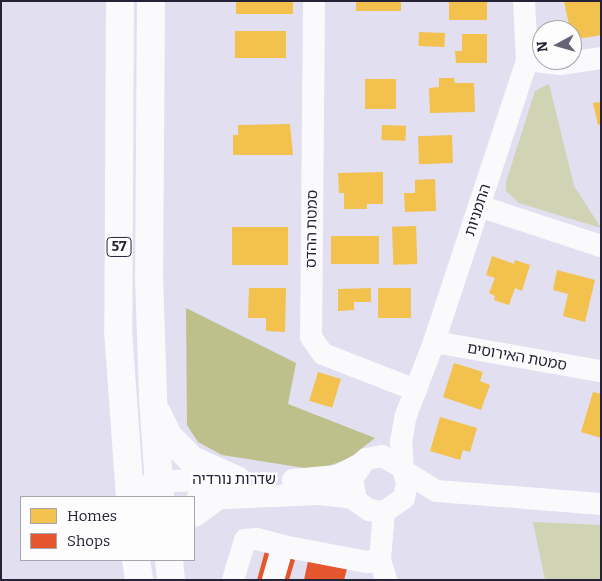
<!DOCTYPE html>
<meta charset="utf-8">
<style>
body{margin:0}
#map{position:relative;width:602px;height:581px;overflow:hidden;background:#e1dff0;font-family:Bitter,"Noto Sans Hebrew",serif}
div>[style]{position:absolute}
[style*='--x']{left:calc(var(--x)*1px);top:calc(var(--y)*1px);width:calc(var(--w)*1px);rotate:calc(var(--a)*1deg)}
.green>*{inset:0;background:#d0d3b4}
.forest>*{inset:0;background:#bdc08a}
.homes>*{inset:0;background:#f2c14e;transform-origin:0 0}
.shops>*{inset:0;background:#e4572e}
.minor>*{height:22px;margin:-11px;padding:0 11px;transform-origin:11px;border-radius:11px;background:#fafafd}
.highway>*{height:28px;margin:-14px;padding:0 14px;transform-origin:14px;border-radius:14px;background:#fafafd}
span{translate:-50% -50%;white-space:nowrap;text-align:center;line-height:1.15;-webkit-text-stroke:5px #fdfdfd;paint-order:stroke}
.shield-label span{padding:1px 4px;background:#fdfdfd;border:1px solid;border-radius:4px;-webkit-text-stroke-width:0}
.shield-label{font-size:14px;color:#262237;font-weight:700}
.street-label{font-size:15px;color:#262237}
.frame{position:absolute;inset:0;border:2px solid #262237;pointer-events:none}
.legend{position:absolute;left:20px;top:496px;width:175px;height:65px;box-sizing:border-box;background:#fdfdfd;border:1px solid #a7a5ae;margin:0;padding:6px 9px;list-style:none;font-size:15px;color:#262237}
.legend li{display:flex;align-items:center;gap:10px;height:25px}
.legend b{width:25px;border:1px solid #a7a5ae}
.north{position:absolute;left:532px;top:20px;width:50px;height:50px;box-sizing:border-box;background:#fdfdfd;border:1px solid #a7a5ae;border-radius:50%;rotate:264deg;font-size:14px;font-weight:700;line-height:20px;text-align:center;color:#262237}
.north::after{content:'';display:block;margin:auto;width:18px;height:22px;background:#676478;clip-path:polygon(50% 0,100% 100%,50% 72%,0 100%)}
</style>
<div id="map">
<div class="green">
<div style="clip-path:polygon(549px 84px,574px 186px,601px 228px,519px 203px,506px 191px,506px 182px,535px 91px)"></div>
<div style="clip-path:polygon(533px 522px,601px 525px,601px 580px,545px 580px)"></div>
</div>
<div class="forest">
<div style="clip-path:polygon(186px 308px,296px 363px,288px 404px,375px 438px,348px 459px,317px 470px,222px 455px,198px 442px,187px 425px)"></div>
</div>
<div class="homes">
<div style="left:236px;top:1px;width:57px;height:13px"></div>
<div style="left:356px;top:1px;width:45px;height:10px"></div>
<div style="left:487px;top:1px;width:19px;height:38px;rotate:90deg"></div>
<div style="clip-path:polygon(564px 1px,601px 1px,601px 35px,572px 40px)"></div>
<div style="left:235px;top:31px;width:51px;height:27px"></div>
<div style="left:419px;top:32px;width:26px;height:14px;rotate:2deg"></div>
<div style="clip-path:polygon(462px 34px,487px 34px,487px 63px,456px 63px,455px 51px,462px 51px)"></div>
<div style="clip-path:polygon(439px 78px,454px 78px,455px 83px,474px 83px,475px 112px,430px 113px,429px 88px,439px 87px)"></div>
<div style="left:365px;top:79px;width:31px;height:30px"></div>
<div style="clip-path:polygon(601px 102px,601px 124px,598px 125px,593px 103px)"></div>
<div style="clip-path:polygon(290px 124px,293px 155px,233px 155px,233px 135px,238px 135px,238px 125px)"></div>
<div style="left:382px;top:125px;width:24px;height:15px;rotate:2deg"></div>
<div style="left:452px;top:135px;width:28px;height:34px;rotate:88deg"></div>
<div style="clip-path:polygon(383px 172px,383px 204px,367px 204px,367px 209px,344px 209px,344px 193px,339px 193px,338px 173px)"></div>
<div style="clip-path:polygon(435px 179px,436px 211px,405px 212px,404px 193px,415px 193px,415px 180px)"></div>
<div style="left:416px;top:226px;width:38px;height:24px;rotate:88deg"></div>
<div style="left:232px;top:227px;width:56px;height:38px"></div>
<div style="left:331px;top:236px;width:48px;height:28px"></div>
<div style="clip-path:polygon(492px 256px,514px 264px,515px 260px,530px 265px,522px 291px,515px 288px,509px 305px,494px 300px,495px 296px,489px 293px,495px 278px,486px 275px)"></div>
<div style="clip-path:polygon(557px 270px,595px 280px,585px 322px,563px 316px,568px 294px,553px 290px)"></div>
<div style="clip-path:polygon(249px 288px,286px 288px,285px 332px,266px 331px,266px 318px,248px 318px)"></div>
<div style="clip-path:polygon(371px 288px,371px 302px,354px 302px,354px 310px,338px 311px,338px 289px)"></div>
<div style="left:411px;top:288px;width:30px;height:33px;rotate:90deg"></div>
<div style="clip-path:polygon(454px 363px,483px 372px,480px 381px,490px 385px,481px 410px,443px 397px)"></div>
<div style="left:318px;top:372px;width:24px;height:30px;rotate:17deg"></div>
<div style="clip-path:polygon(593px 392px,601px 394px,601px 438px,581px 432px)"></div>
<div style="clip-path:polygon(440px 417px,477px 428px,470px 452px,463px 450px,460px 460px,430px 451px)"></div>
</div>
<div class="shops">
<div style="clip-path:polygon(265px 551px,295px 560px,289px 580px,257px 580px)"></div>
<div style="clip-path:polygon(308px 561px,347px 569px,344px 580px,304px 580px)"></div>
</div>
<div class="minor">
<div style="--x:314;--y:1;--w:336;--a:90.5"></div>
<div style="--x:311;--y:337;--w:21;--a:55"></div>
<div style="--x:323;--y:354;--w:100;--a:21.2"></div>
<div style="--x:527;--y:60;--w:34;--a:7"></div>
<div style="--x:561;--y:64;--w:40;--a:-8.5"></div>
<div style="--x:479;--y:206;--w:128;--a:18.2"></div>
<div style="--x:434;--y:342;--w:169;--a:9.9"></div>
<div style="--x:403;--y:468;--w:26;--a:-94"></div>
<div style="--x:401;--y:442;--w:27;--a:-80"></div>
<div style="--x:406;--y:415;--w:78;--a:-69"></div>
<div style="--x:434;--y:342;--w:297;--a:-71.7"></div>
<div style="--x:527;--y:60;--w:59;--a:-92.9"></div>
<div style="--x:405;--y:472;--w:37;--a:31"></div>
<div style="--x:437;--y:491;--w:165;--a:4.5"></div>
<div style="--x:293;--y:480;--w:44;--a:-5.2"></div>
<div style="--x:337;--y:476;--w:22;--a:-27"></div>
<div style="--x:129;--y:493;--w:32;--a:-22"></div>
<div style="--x:159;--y:481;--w:77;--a:-0.7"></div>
<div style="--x:197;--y:499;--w:123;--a:-2.3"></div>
<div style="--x:320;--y:494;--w:32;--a:7"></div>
<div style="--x:352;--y:498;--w:21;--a:35"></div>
<div style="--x:369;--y:510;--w:15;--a:8"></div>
<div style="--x:384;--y:512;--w:24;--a:-35"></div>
<div style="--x:404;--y:498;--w:15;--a:-79"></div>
<div style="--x:407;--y:483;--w:16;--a:-105"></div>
<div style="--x:403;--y:468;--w:24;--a:-150"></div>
<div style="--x:382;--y:456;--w:16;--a:169"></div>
<div style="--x:366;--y:459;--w:24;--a:126"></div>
<div style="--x:352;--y:478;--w:22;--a:80"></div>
<div style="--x:384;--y:512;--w:48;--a:94.8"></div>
<div style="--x:380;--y:560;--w:21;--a:73"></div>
<div style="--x:233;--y:580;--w:42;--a:-73.3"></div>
<div style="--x:245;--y:540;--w:12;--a:-5"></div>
<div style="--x:257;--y:539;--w:27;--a:15"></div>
<div style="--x:273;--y:580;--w:35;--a:-74"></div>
<div style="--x:283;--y:546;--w:86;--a:10.8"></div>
<div style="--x:367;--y:562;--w:13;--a:-9"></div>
</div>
<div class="highway">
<div style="--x:120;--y:1;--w:329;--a:90.3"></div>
<div style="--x:118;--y:330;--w:167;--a:85.9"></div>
<div style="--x:151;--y:1;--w:275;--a:90.4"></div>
<div style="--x:149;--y:276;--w:123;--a:88.1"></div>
<div style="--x:153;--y:399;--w:98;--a:85.9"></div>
<div style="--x:157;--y:413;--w:25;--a:64"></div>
<div style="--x:168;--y:436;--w:34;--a:45"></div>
<div style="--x:192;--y:460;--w:49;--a:24"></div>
<div style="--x:194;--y:513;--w:25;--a:-37"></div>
<div style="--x:136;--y:560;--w:20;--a:81"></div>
<div style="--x:169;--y:560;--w:20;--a:84"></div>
</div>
<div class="shield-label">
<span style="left:119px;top:247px">57</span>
</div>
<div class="street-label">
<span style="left:478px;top:210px;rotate:-72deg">החמניות</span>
<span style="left:312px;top:229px;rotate:-89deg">סמטת ההדס</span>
<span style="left:517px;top:357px;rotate:10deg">סמטת האירוסים</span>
<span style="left:234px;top:480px">שדרות נורדיה</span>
</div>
<div class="frame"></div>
<ul class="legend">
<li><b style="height:14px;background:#f2c14e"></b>Homes</li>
<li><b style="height:14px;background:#e4572e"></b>Shops</li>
</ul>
<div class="north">N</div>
</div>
